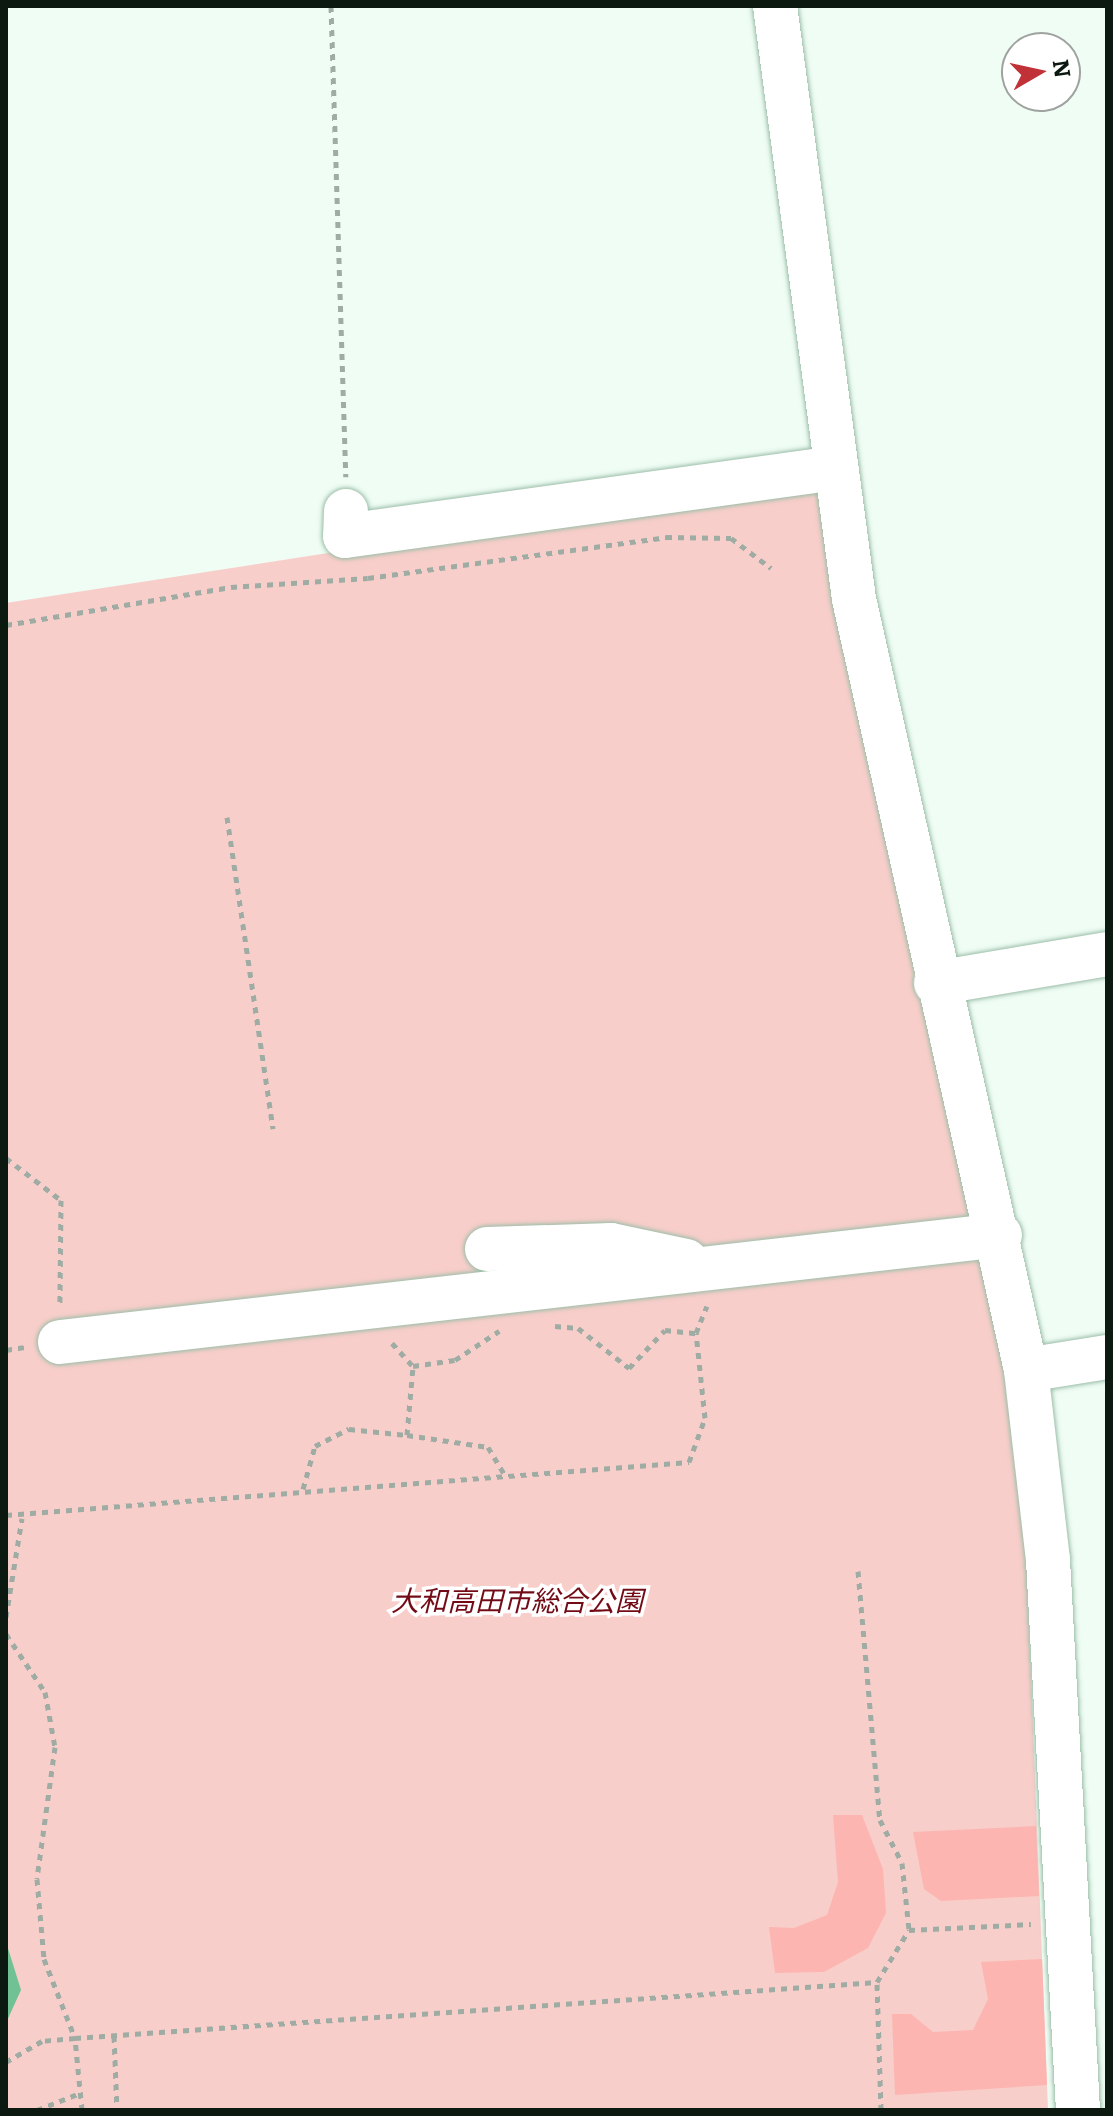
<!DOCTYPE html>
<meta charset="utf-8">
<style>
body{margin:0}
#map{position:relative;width:1113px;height:2116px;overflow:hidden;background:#effdf4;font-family:Literata,"Noto Sans JP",serif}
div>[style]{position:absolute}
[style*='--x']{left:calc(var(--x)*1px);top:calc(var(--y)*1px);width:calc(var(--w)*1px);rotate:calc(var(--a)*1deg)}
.green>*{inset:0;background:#f8ceca}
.forest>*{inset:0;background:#fcb5b0}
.water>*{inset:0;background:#70c194}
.path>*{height:5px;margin-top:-2.5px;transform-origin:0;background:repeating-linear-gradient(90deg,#9faca4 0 6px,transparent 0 12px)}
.roads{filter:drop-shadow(0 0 2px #9cbea9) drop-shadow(0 0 2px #9cbea9)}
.minor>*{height:44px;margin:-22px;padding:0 22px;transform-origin:22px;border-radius:22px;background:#fff}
span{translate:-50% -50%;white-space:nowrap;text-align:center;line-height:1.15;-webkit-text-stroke:7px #fff;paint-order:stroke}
.park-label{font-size:28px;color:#720b16;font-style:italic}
.frame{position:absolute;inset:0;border:8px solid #0c1911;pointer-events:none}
.north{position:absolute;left:1001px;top:32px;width:80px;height:80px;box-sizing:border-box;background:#fff;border:2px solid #9ea3a0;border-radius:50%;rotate:81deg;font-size:22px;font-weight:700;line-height:32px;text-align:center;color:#0c1911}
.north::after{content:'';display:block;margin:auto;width:28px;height:36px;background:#c13138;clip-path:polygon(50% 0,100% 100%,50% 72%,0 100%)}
</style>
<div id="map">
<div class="green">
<div style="clip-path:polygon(825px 476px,999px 1270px,1026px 1547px,1048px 2110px,6px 2110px,6px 603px)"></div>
</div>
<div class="forest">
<div style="clip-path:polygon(833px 1815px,862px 1815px,883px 1869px,886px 1913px,868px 1948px,824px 1972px,775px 1973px,769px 1927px,794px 1928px,827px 1915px,838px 1882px)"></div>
<div style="clip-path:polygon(1036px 1826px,1039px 1896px,941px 1901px,924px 1889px,913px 1832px)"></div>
<div style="clip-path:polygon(1042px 1959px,1047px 2085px,895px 2095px,892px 2014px,911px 2014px,933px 2032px,973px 2030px,988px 1999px,981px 1962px)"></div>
</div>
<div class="water">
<div style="clip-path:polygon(6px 1942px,21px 1990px,6px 2023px)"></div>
</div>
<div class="path">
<div style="--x:331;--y:6;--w:471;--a:88.2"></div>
<div style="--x:6;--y:625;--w:228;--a:-9.6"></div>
<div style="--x:231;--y:587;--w:137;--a:-3.8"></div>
<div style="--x:368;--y:578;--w:301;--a:-7.8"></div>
<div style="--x:666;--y:537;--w:65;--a:0.9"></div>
<div style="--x:731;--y:538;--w:50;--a:36.9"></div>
<div style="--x:227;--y:817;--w:315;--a:81.6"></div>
<div style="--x:6;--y:1158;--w:69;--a:37.4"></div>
<div style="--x:61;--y:1200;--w:103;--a:90.6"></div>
<div style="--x:555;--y:1326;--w:23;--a:5"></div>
<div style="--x:578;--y:1328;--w:65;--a:38.1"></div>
<div style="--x:629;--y:1368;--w:52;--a:-46.5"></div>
<div style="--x:665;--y:1330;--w:31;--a:6"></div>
<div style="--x:392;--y:1343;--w:31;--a:48"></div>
<div style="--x:413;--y:1366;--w:42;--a:-8.1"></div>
<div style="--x:455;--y:1360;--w:53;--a:-33.4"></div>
<div style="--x:6;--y:1350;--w:19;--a:-9"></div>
<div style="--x:407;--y:1435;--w:82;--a:8.4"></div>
<div style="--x:488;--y:1447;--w:33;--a:59"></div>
<div style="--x:303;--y:1489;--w:45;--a:-74.4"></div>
<div style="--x:315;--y:1446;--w:38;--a:-27"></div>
<div style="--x:349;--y:1429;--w:58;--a:5.9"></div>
<div style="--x:407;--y:1435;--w:69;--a:-85"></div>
<div style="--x:6;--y:1515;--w:685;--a:-4.44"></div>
<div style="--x:689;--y:1462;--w:47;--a:-70"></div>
<div style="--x:705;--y:1418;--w:85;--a:-96"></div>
<div style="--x:696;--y:1333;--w:29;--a:-68"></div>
<div style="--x:858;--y:1571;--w:250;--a:85"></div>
<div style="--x:880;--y:1820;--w:48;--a:62.9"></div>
<div style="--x:902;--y:1863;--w:67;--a:84"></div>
<div style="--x:909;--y:1930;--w:122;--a:-2.8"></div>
<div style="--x:6;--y:1617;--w:100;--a:-80.8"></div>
<div style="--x:6;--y:1634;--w:70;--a:56.1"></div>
<div style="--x:45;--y:1692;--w:56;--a:79.7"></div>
<div style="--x:55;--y:1747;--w:133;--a:97.8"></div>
<div style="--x:37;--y:1879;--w:80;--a:85"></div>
<div style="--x:44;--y:1959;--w:85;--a:68.6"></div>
<div style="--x:75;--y:2038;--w:33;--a:175"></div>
<div style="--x:42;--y:2041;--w:42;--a:149.7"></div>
<div style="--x:114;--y:2036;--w:74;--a:87.7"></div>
<div style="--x:37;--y:2110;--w:46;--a:-21.6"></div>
<div style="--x:82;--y:2110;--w:72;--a:-95.6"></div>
<div style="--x:75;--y:2038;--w:804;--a:-3.99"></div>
<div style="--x:881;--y:2110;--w:128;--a:-91.8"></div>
<div style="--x:877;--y:1982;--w:61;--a:-58.4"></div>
</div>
<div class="roads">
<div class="minor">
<div style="--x:775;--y:6;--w:598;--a:82.41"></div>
<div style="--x:854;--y:599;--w:790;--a:77.42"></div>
<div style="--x:1026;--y:1370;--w:191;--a:83.4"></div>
<div style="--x:1048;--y:1560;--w:551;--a:86.88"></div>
<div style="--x:346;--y:511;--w:25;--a:92"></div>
<div style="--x:345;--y:536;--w:495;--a:-7.9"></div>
<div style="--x:936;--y:983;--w:173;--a:-9.6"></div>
<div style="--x:487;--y:1249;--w:124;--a:-1.8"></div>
<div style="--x:611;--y:1245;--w:77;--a:12"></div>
<div style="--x:60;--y:1342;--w:946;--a:-6.49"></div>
<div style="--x:1026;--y:1370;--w:82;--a:-9.1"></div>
</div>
</div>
<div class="park-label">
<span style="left:517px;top:1599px">大和高田市総合公園</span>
</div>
<div class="frame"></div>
<div class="north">N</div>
</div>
